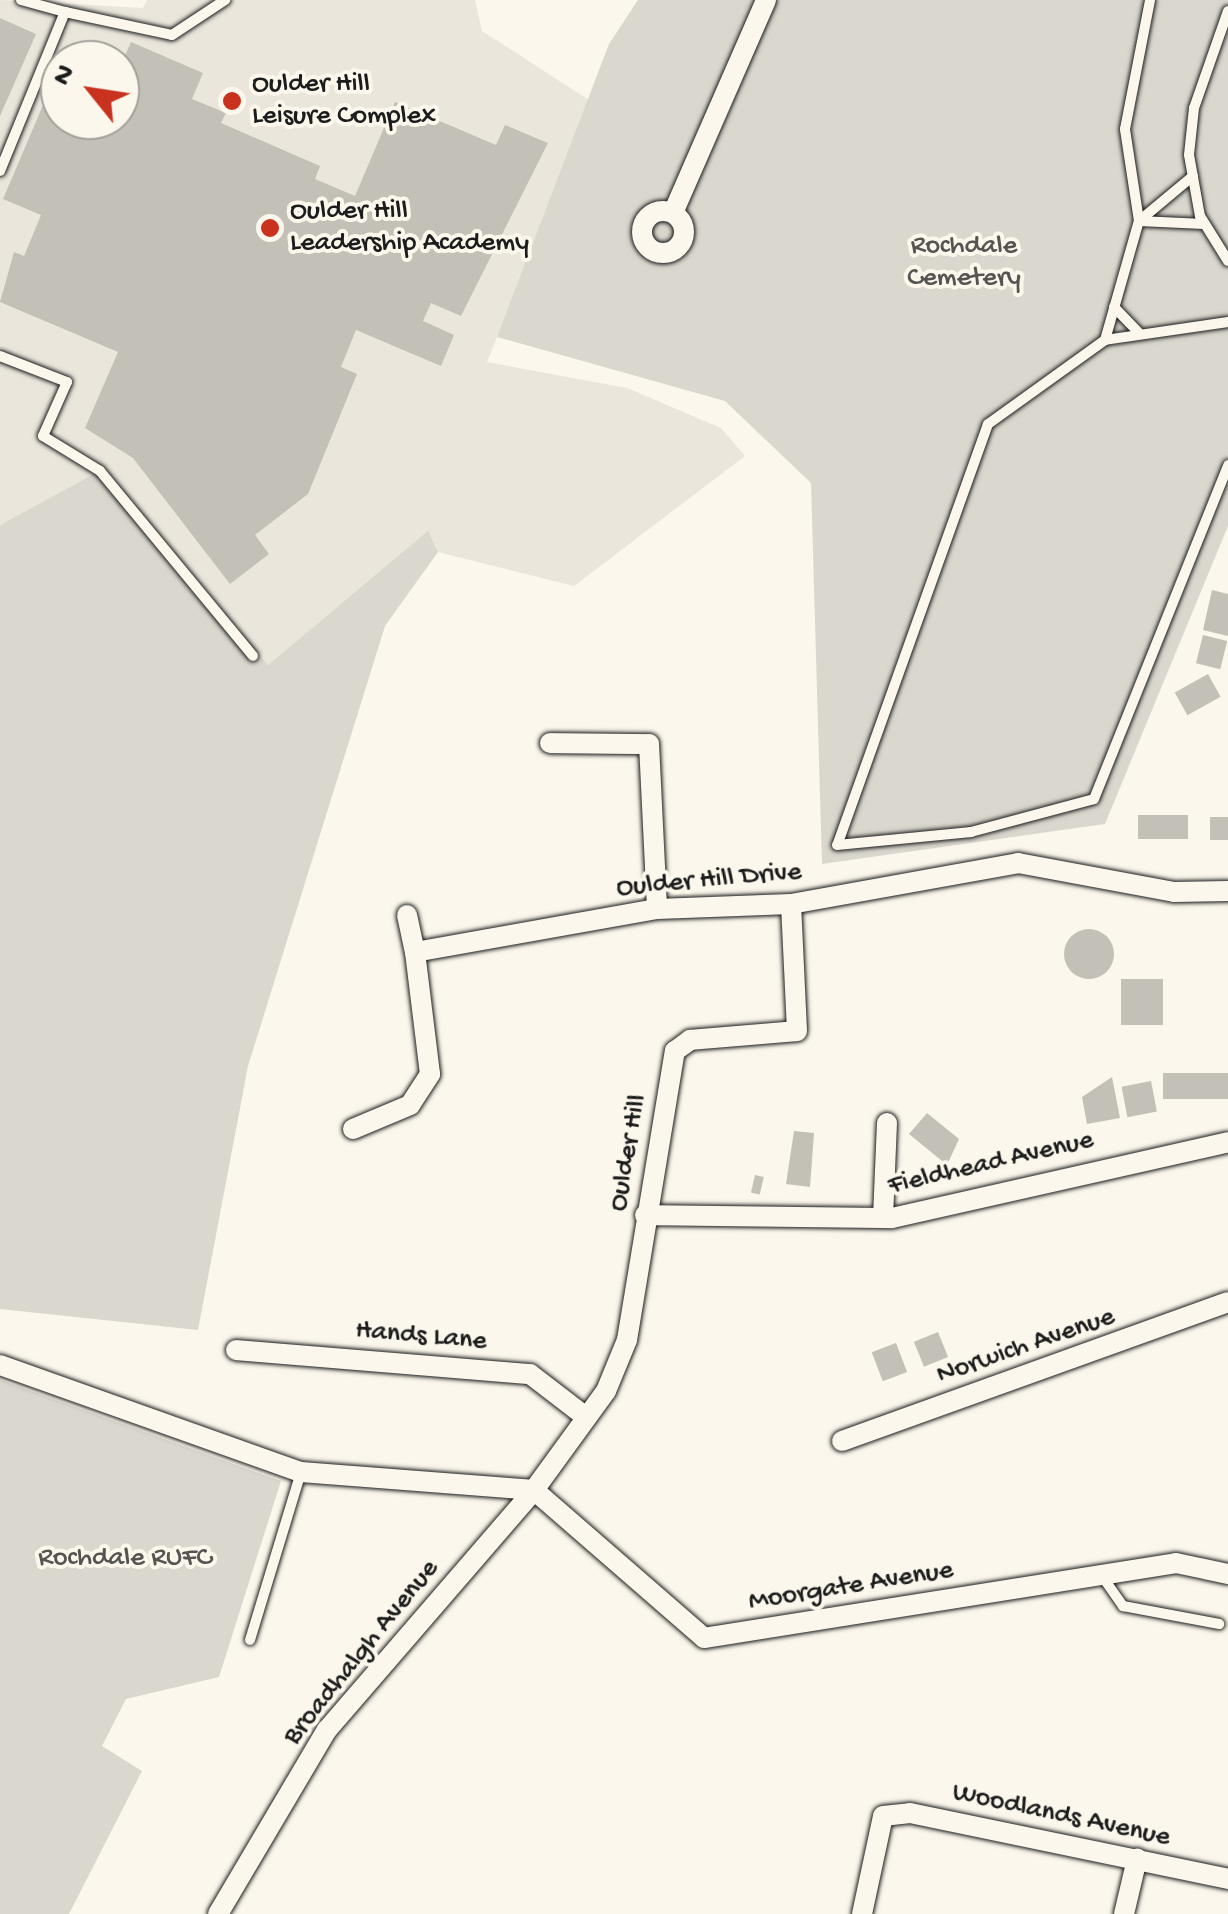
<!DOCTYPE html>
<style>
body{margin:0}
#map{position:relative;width:1228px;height:1914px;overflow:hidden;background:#fbf7ec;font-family:"Gochi Hand",sans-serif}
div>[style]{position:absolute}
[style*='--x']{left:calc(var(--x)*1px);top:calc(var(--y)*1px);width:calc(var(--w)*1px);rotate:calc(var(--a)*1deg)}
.built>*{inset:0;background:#eae6dc}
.green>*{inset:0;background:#dad7ce}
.building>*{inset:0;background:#c3c0b8;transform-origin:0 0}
.round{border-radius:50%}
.roads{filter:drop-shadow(0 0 2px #1c1c1c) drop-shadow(0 0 2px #1c1c1c)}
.service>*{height:10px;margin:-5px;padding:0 5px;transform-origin:5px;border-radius:5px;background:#fbf7ec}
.minor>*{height:20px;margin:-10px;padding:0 10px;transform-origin:10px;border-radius:10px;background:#fbf7ec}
.minor>.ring{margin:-10px;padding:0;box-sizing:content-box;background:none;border:20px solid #fbf7ec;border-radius:50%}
.dots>*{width:28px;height:28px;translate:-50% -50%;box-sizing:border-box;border:5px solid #fbf7ec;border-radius:50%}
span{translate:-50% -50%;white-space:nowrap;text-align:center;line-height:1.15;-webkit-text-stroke:8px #fbf7ec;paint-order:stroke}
.poi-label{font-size:28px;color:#1c1c1c}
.left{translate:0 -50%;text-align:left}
.park-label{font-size:28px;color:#555451}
.street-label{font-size:28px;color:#1c1c1c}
.north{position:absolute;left:40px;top:40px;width:100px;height:100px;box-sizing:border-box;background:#fbf7ec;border:2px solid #a29f99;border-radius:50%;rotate:300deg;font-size:28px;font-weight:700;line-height:40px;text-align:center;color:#1c1c1c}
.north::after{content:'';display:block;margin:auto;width:35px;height:45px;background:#c8321e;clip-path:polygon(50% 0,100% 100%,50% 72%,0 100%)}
</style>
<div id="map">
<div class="built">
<div style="clip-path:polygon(evenodd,0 0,143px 8px,147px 0,475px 0,482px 31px,592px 102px,487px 362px,627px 388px,721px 428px,745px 456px,574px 586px,438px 552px,428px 532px,268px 665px,104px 469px,0 525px,0 0,60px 60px,120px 60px,120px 120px,60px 120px,60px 60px)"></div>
</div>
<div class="green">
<div style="clip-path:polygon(638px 0,1228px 0,1228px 526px,1105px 824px,822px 864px,811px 483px,725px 401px,497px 337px,609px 44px)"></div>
<div style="clip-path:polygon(103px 469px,268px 665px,428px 531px,438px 552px,385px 626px,248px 1066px,198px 1330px,0 1309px,0 525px)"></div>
<div style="clip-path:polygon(0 1380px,281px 1481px,219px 1677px,126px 1699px,102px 1746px,142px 1771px,69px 1914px,0 1914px)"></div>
</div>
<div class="building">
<div style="clip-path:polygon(0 18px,36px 34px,0 116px)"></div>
<div style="clip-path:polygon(131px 42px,203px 73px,192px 99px,226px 113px,221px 123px,320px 166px,315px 179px,355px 196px,395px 102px,496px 145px,505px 125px,548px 143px,461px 316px,431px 303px,423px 321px,454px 335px,441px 366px,356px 330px,341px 367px,357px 374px,308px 494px,255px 535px,269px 554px,230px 584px,133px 458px,85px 428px,118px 352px,0 302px,14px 252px,24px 256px,41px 215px,3px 199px,52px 84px,60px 120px,120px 120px,120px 67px)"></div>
<div style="clip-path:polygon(1212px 590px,1228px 594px,1228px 636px,1203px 630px)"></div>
<div style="left:1203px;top:635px;width:25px;height:29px;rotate:14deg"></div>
<div style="left:1208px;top:674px;width:26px;height:38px;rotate:61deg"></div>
<div style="left:1138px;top:815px;width:50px;height:24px"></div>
<div style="left:1228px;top:817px;width:23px;height:18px;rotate:90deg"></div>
<div class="round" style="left:1064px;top:929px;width:50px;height:50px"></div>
<div style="left:1121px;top:979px;width:42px;height:46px"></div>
<div style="left:1228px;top:1073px;width:26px;height:65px;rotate:90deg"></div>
<div style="clip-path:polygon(1112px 1077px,1120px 1118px,1087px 1124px,1082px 1097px)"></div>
<div style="left:1151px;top:1081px;width:31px;height:30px;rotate:79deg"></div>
<div style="clip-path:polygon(927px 1113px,959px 1139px,947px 1165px,909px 1134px)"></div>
<div style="clip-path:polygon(794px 1131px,814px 1133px,810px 1187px,786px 1184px)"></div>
<div style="left:755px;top:1175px;width:9px;height:18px;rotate:13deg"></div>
<div style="left:938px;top:1332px;width:27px;height:26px;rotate:68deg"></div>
<div style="left:896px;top:1343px;width:31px;height:26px;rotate:69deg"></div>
</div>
<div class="roads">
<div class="service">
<div style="--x:21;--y:0;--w:46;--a:15.3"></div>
<div style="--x:1228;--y:11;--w:103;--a:109.3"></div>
<div style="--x:1194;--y:108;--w:47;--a:96.1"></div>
<div style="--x:1189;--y:155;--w:62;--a:79.8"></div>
<div style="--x:1200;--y:216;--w:53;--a:58.1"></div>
<div style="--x:0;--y:171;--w:172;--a:-67.8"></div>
<div style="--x:65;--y:12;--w:109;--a:12.1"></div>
<div style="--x:172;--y:35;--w:64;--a:-33.4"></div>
<div style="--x:1193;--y:176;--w:70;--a:140.2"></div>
<div style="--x:1139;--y:221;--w:65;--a:2.6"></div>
<div style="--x:1114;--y:307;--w:37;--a:46"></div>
<div style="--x:1228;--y:322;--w:124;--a:171.7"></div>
<div style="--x:1105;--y:340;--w:144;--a:144.3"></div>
<div style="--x:988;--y:424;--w:447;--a:109.7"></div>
<div style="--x:837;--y:845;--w:135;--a:-5.5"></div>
<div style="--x:971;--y:832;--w:127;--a:-15"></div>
<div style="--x:1094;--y:799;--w:360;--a:-68.1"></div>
<div style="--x:1105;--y:340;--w:124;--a:-74.1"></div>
<div style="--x:1139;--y:221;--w:93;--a:-98.7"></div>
<div style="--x:1125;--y:129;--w:131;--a:-79"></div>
<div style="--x:0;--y:356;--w:72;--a:21.2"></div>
<div style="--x:67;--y:382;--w:59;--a:114"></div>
<div style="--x:43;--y:436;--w:67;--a:31.6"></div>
<div style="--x:100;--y:471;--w:240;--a:50.4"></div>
<div style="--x:1102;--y:1576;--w:37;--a:55"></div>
<div style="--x:1123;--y:1606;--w:98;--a:10.6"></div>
<div style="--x:250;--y:1640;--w:176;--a:-73.1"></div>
</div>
<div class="minor">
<div class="ring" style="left:642px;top:211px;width:22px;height:22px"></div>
<div style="--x:673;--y:213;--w:232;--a:-66.4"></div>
<div style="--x:550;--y:743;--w:99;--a:0.6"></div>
<div style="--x:649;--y:744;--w:165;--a:87.2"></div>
<div style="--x:407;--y:915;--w:38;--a:78"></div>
<div style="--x:353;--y:1129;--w:62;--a:-22.8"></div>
<div style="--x:410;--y:1105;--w:37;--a:-57"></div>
<div style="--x:430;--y:1074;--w:123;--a:-97"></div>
<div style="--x:415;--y:952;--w:246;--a:-10.1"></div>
<div style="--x:657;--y:909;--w:134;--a:-2.1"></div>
<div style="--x:791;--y:904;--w:231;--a:-10.2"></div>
<div style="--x:1018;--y:863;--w:159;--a:10.5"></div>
<div style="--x:1174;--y:892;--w:54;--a:-1.1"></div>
<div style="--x:645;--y:1215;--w:247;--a:0.7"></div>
<div style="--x:892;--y:1218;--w:344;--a:-12.7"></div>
<div style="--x:883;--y:1218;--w:95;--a:-87.6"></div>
<div style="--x:236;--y:1350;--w:295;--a:4.7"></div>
<div style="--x:530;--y:1374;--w:71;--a:37.5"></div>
<div style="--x:0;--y:1365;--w:319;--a:19.6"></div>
<div style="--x:301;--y:1472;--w:234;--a:4.4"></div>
<div style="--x:842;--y:1441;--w:410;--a:-19.8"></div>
<div style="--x:534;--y:1490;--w:225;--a:41"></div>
<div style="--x:704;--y:1638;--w:478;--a:-9"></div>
<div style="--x:1176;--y:1563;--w:53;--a:11.9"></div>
<div style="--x:218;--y:1914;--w:214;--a:-59.4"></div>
<div style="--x:327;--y:1730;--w:317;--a:-49.2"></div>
<div style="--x:534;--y:1490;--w:122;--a:-54"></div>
<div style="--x:606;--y:1391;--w:55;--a:-67.6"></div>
<div style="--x:627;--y:1340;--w:293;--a:-80.6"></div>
<div style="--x:675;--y:1051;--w:19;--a:-36"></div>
<div style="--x:690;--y:1040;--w:107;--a:-4.8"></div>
<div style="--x:797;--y:1031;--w:127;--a:-92.7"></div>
<div style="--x:862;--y:1914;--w:100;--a:-77.9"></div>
<div style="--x:883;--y:1816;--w:27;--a:-6"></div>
<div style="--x:910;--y:1813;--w:325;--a:11.7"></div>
<div style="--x:1124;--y:1914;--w:57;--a:-76.7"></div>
</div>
</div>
<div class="dots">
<div style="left:232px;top:101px;background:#c8321e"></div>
<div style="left:270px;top:228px;background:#c8321e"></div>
</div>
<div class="poi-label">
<span class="left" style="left:252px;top:101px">Oulder Hill<br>Leisure Complex</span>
<span class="left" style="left:290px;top:228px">Oulder Hill<br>Leadership Academy</span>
</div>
<div class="park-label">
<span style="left:964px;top:263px">Rochdale<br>Cemetery</span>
<span style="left:125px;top:1559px">Rochdale RUFC</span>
</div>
<div class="street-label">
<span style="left:709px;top:881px;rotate:-5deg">Oulder Hill Drive</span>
<span style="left:629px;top:1153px;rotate:-80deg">Oulder Hill</span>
<span style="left:991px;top:1164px;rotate:-13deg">Fieldhead Avenue</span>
<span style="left:421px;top:1337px;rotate:5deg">Hands Lane</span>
<span style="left:1026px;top:1347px;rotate:-19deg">Norwich Avenue</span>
<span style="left:851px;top:1587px;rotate:-9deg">Moorgate Avenue</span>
<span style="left:362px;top:1653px;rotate:-51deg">Broadhalgh Avenue</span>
<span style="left:1061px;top:1816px;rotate:12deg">Woodlands Avenue</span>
</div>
<div class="north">N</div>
</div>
